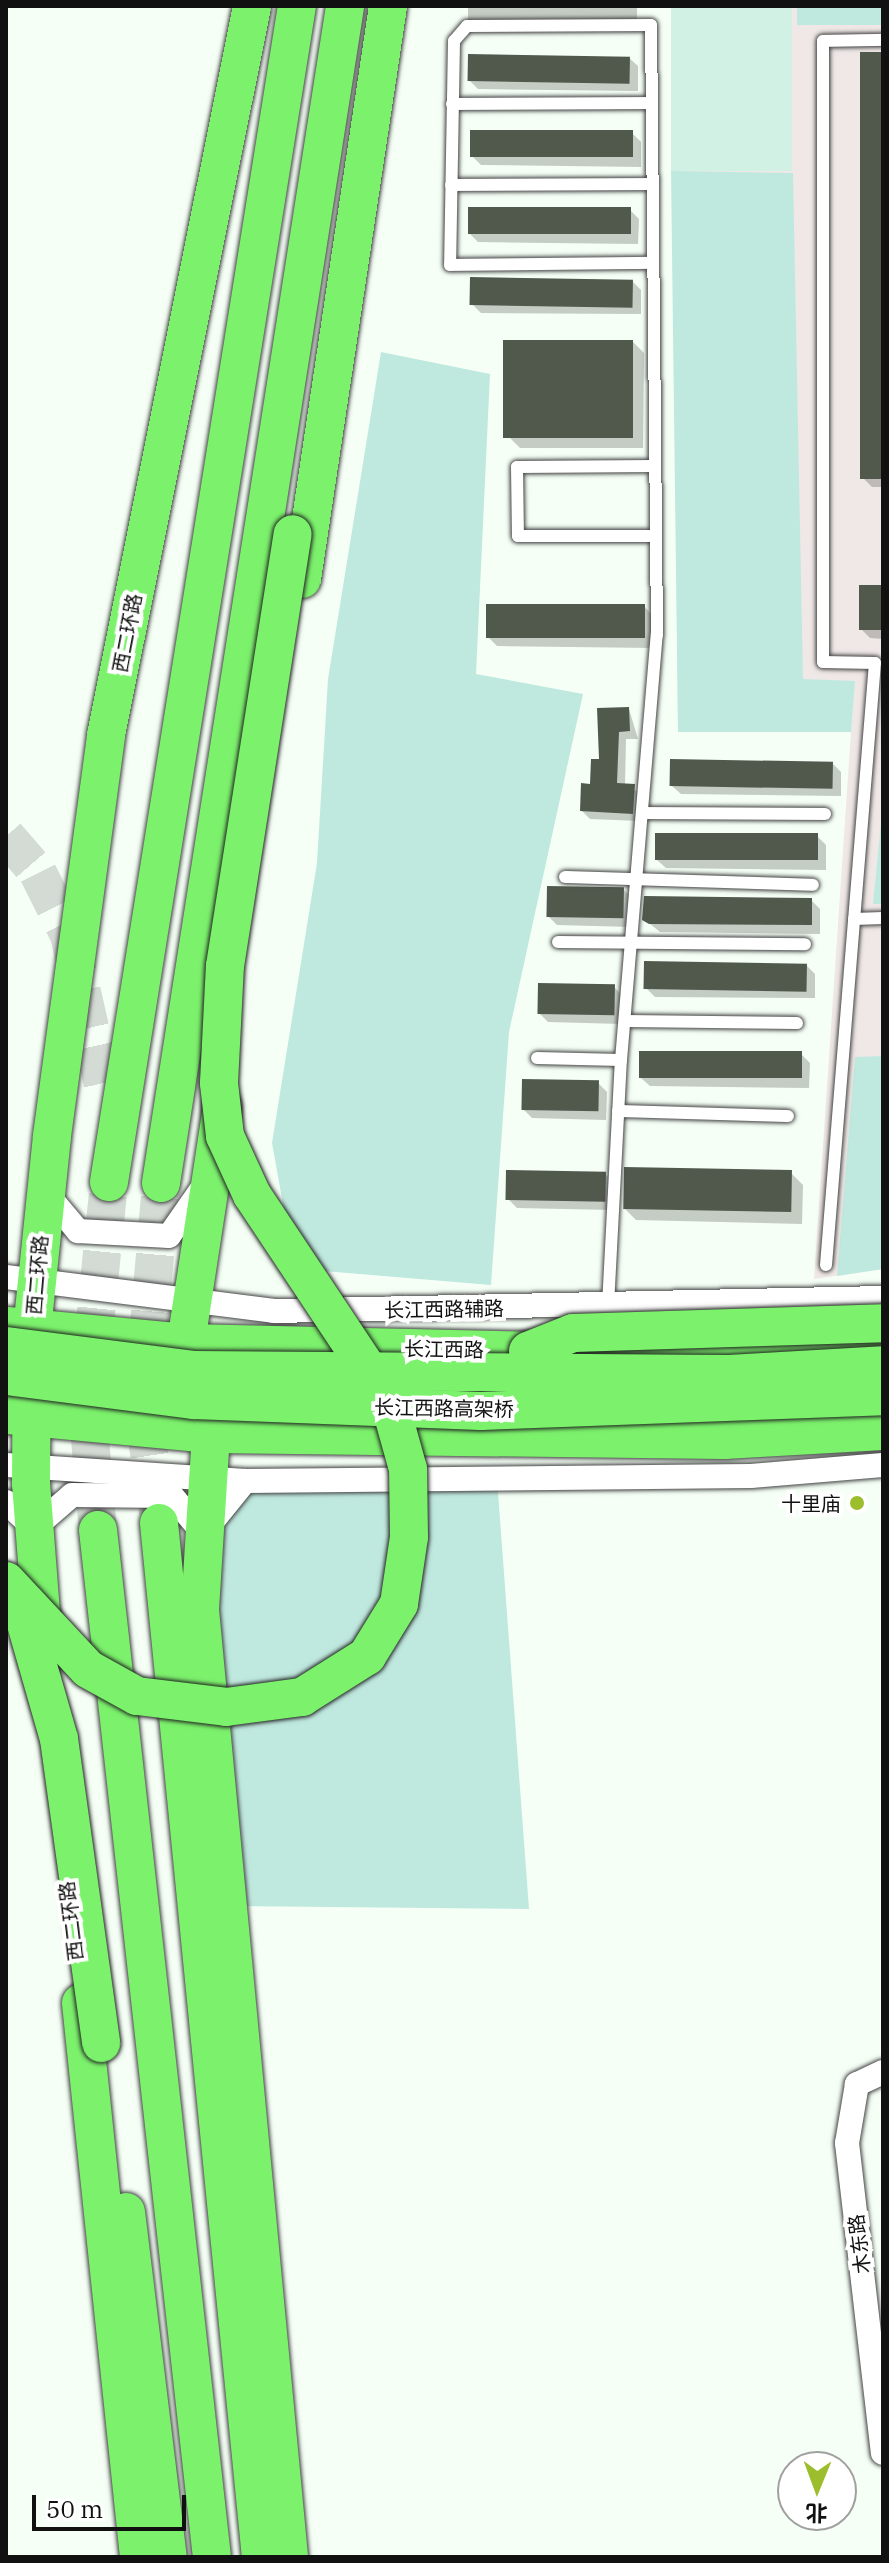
<!DOCTYPE html>
<meta charset="utf-8">
<style>
body{margin:0}
#map{position:relative;width:889px;height:2563px;overflow:hidden;background:#f5fff6;font-family:"IBM Plex Serif","Noto Sans SC",serif}
div>[style]{position:absolute}
[style*='--x']{left:calc(var(--x)*1px);top:calc(var(--y)*1px);width:calc(var(--w)*1px);rotate:calc(var(--a)*1deg)}
.industrial>*{inset:0;background:#efe8e6}
.green>*{inset:0;background:#bfe9df;transform-origin:0 0}
.pitch>*{inset:0;background:#d0f1e4;transform-origin:0 0}
.shadow>*{inset:0;background:#0003;transform-origin:0 0}
.building>*{inset:0;background:#51594d;transform-origin:0 0}
.trunk-tunnel>*{height:38px;margin-top:-19px;transform-origin:0;background:repeating-linear-gradient(90deg,#d3dbd4 0 38px,transparent 0 57px)}
.roads{filter:drop-shadow(0 0 2px #444) drop-shadow(0 0 2px #444)}
.service>*{height:12px;margin:-6px;padding:0 6px;transform-origin:6px;border-radius:6px;background:#fff}
.minor>*{height:24px;margin:-12px;padding:0 12px;transform-origin:12px;border-radius:12px;background:#fff}
.trunk>*{height:38px;margin:-19px;padding:0 19px;transform-origin:19px;border-radius:19px;background:#7cf26c}
.bridges{filter:drop-shadow(0 0 2px #222) drop-shadow(0 0 2px #222)}
.trunk-bridge>*{height:38px;margin:-19px;padding:0 19px;transform-origin:19px;border-radius:19px;background:#7cf26c}
.dots>*{width:22px;height:22px;translate:-50% -50%;box-sizing:border-box;border:4px solid #fff;border-radius:50%}
span{translate:-50% -50%;white-space:nowrap;text-align:center;line-height:1.15;-webkit-text-stroke:8px #fff;paint-order:stroke}
.street-label{font-size:20px;color:#111}
.poi-label{font-size:20px;color:#111}
.right{translate:-100% -50%;text-align:right}
.frame{position:absolute;inset:0;border:8px solid #111;pointer-events:none}
.north{position:absolute;left:777px;top:2451px;width:80px;height:80px;box-sizing:border-box;background:#fff;border:2px solid #a0a0a0;border-radius:50%;rotate:181deg;font-size:22px;font-weight:700;line-height:32px;text-align:center;color:#111}
.north::after{content:'';display:block;margin:auto;width:28px;height:36px;background:#9cbe2c;clip-path:polygon(50% 0,100% 100%,50% 72%,0 100%)}
.scale{position:absolute;left:32px;top:2495px;width:154px;height:36px;box-sizing:border-box;border:4px solid #111;border-top:0;padding-left:10px;font-size:24px;line-height:28px;white-space:nowrap;color:#111;-webkit-text-stroke:6px #fff;paint-order:stroke}
</style>
<div id="map">
<div class="industrial">
<div style="clip-path:polygon(671px 6px,883px 6px,883px 1269px,814px 1279px,851px 732px,678px 732px)"></div>
</div>
<div class="green">
<div style="left:797px;top:6px;width:86px;height:19px"></div>
<div style="clip-path:polygon(671px 171px,793px 173px,803px 679px,855px 681px,851px 732px,678px 732px)"></div>
<div style="clip-path:polygon(381px 352px,490px 374px,476px 674px,583px 694px,509px 1032px,491px 1285px,324px 1271px,285px 1215px,272px 1143px,317px 863px,328px 679px)"></div>
<div style="clip-path:polygon(883px 803px,883px 904px,873px 904px)"></div>
<div style="clip-path:polygon(883px 1056px,883px 1269px,837px 1276px,855px 1057px)"></div>
<div style="clip-path:polygon(497px 1479px,529px 1909px,228px 1906px,203px 1533px,245px 1481px)"></div>
</div>
<div class="pitch">
<div style="left:671px;top:6px;width:121px;height:165px"></div>
</div>
<div class="shadow">
<div style="left:468px;top:6px;width:169px;height:16px"></div>
<div style="clip-path:polygon(883px 54px,883px 487px,872px 487px,863px 478px)"></div>
<div style="clip-path:polygon(629px 58px,638px 66px,638px 91px,478px 89px,469px 80px)"></div>
<div style="clip-path:polygon(632px 133px,641px 142px,641px 167px,481px 165px,472px 156px)"></div>
<div style="clip-path:polygon(630px 210px,639px 219px,638px 244px,478px 242px,469px 233px)"></div>
<div style="clip-path:polygon(632px 281px,641px 290px,641px 314px,481px 313px,472px 304px)"></div>
<div style="clip-path:polygon(633px 342px,644px 353px,643px 448px,520px 448px,509px 437px)"></div>
<div style="clip-path:polygon(883px 587px,883px 639px,870px 638px,861px 629px)"></div>
<div style="clip-path:polygon(645px 607px,653px 616px,653px 648px,497px 646px,488px 637px)"></div>
<div style="clip-path:polygon(629px 709px,638px 739px,626px 739px,625px 786px,643px 794px,640px 821px,590px 819px,582px 811px)"></div>
<div style="clip-path:polygon(832px 763px,841px 772px,841px 796px,681px 794px,672px 786px)"></div>
<div style="clip-path:polygon(817px 836px,826px 845px,826px 870px,666px 868px,657px 860px)"></div>
<div style="clip-path:polygon(624px 890px,633px 899px,632px 927px,557px 925px,548px 916px)"></div>
<div style="clip-path:polygon(811px 900px,820px 909px,820px 934px,660px 932px,644px 919px)"></div>
<div style="clip-path:polygon(806px 965px,815px 974px,815px 998px,655px 997px,646px 988px)"></div>
<div style="clip-path:polygon(614px 987px,623px 996px,622px 1024px,548px 1022px,539px 1013px)"></div>
<div style="clip-path:polygon(801px 1054px,810px 1063px,809px 1088px,650px 1086px,641px 1078px)"></div>
<div style="clip-path:polygon(598px 1083px,607px 1092px,606px 1120px,532px 1118px,523px 1109px)"></div>
<div style="clip-path:polygon(791px 1173px,803px 1185px,802px 1224px,636px 1220px,624px 1208px)"></div>
<div style="clip-path:polygon(605px 1174px,614px 1183px,613px 1210px,517px 1208px,508px 1199px)"></div>
</div>
<div class="building">
<div style="left:860px;top:52px;width:23px;height:427px"></div>
<div style="left:468px;top:54px;width:162px;height:27px;rotate:1deg"></div>
<div style="left:470px;top:130px;width:163px;height:27px"></div>
<div style="left:468px;top:207px;width:163px;height:27px"></div>
<div style="left:470px;top:277px;width:163px;height:28px;rotate:1deg"></div>
<div style="left:633px;top:340px;width:98px;height:130px;rotate:90deg"></div>
<div style="left:859px;top:585px;width:24px;height:45px"></div>
<div style="left:486px;top:604px;width:159px;height:34px"></div>
<div style="clip-path:polygon(629px 707px,630px 731px,619px 732px,617px 783px,635px 784px,633px 814px,580px 811px,581px 783px,590px 784px,591px 759px,599px 759px,597px 708px)"></div>
<div style="left:670px;top:759px;width:163px;height:27px;rotate:1deg"></div>
<div style="left:655px;top:833px;width:163px;height:27px"></div>
<div style="left:547px;top:886px;width:77px;height:31px;rotate:1deg"></div>
<div style="clip-path:polygon(644px 896px,812px 898px,812px 925px,649px 924px,642px 920px)"></div>
<div style="left:644px;top:961px;width:163px;height:28px;rotate:1deg"></div>
<div style="left:538px;top:983px;width:77px;height:31px;rotate:1deg"></div>
<div style="left:639px;top:1051px;width:163px;height:27px"></div>
<div style="left:522px;top:1079px;width:77px;height:31px;rotate:1deg"></div>
<div style="left:624px;top:1167px;width:168px;height:42px;rotate:1deg"></div>
<div style="left:506px;top:1170px;width:100px;height:30px;rotate:1deg"></div>
</div>
<div class="trunk-tunnel">
<div style="--x:6;--y:836;--w:49;--a:49.1"></div>
<div style="--x:38;--y:873;--w:69;--a:63.4"></div>
<div style="--x:69;--y:935;--w:162;--a:77.2"></div>
<div style="--x:158;--y:1512;--w:107;--a:-98.6"></div>
<div style="--x:142;--y:1406;--w:224;--a:-85.1"></div>
<div style="--x:98;--y:1530;--w:127;--a:-95"></div>
<div style="--x:87;--y:1403;--w:222;--a:-84.3"></div>
</div>
<div class="roads">
<div class="service">
<div style="--x:452;--y:104;--w:200;--a:-0.3"></div>
<div style="--x:451;--y:185;--w:201;--a:-0.3"></div>
<div style="--x:655;--y:466;--w:138;--a:179.6"></div>
<div style="--x:517;--y:467;--w:69;--a:89.2"></div>
<div style="--x:518;--y:536;--w:138;--a:0"></div>
<div style="--x:647;--y:813;--w:178;--a:0.3"></div>
<div style="--x:565;--y:877;--w:248;--a:1.8"></div>
<div style="--x:854;--y:919;--w:29;--a:-2"></div>
<div style="--x:558;--y:942;--w:247;--a:0.5"></div>
<div style="--x:626;--y:1021;--w:171;--a:0.7"></div>
<div style="--x:537;--y:1058;--w:84;--a:1.4"></div>
<div style="--x:618;--y:1111;--w:170;--a:1.7"></div>
<div style="--x:826;--y:1265;--w:604;--a:-85.35"></div>
<div style="--x:875;--y:663;--w:52;--a:-178.9"></div>
<div style="--x:823;--y:662;--w:621;--a:-90"></div>
<div style="--x:823;--y:41;--w:60;--a:-1"></div>
<div style="--x:608;--y:1306;--w:246;--a:-87"></div>
<div style="--x:621;--y:1060;--w:427;--a:-85.2"></div>
<div style="--x:657;--y:635;--w:610;--a:-90.56"></div>
<div style="--x:651;--y:25;--w:184;--a:179.7"></div>
<div style="--x:467;--y:26;--w:20;--a:131"></div>
<div style="--x:454;--y:41;--w:224;--a:91"></div>
<div style="--x:450;--y:265;--w:203;--a:-0.6"></div>
</div>
<div class="minor">
<div style="--x:46;--y:1193;--w:50;--a:49.9"></div>
<div style="--x:78;--y:1231;--w:91;--a:3.1"></div>
<div style="--x:169;--y:1236;--w:65;--a:-55.1"></div>
<div style="--x:6;--y:1277;--w:270;--a:7.2"></div>
<div style="--x:274;--y:1311;--w:609;--a:-1.22"></div>
<div style="--x:6;--y:1465;--w:240;--a:3.8"></div>
<div style="--x:245;--y:1481;--w:506;--a:-0.57"></div>
<div style="--x:751;--y:1476;--w:132;--a:-4.8"></div>
<div style="--x:6;--y:1502;--w:38;--a:43"></div>
<div style="--x:34;--y:1528;--w:50;--a:-41"></div>
<div style="--x:72;--y:1495;--w:100;--a:0.6"></div>
<div style="--x:172;--y:1496;--w:48;--a:50"></div>
<div style="--x:203;--y:1533;--w:67;--a:-51.1"></div>
<div style="--x:883;--y:2072;--w:29;--a:155"></div>
<div style="--x:857;--y:2084;--w:60;--a:99.6"></div>
<div style="--x:847;--y:2143;--w:312;--a:83.4"></div>
</div>
<div class="trunk">
<div style="--x:302;--y:579;--w:579;--a:-81.46"></div>
<div style="--x:222;--y:1107;--w:239;--a:98.7"></div>
<div style="--x:186;--y:1343;--w:94;--a:74.6"></div>
<div style="--x:211;--y:1434;--w:176;--a:93.6"></div>
<div style="--x:200;--y:1610;--w:951;--a:84.63"></div>
<div style="--x:109;--y:1182;--w:1191;--a:-80.92"></div>
<div style="--x:161;--y:1183;--w:1191;--a:-81.11"></div>
<div style="--x:7;--y:1326;--w:180;--a:5.4"></div>
<div style="--x:186;--y:1343;--w:342;--a:1.3"></div>
<div style="--x:528;--y:1351;--w:192;--a:0"></div>
<div style="--x:720;--y:1351;--w:163;--a:-3.5"></div>
<div style="--x:9;--y:1415;--w:203;--a:5.4"></div>
<div style="--x:211;--y:1434;--w:513;--a:0.67"></div>
<div style="--x:724;--y:1440;--w:159;--a:-3.2"></div>
<div style="--x:159;--y:1523;--w:1039;--a:84.37"></div>
<div style="--x:98;--y:1530;--w:1033;--a:83.67"></div>
<div style="--x:43;--y:1639;--w:156;--a:-94.4"></div>
<div style="--x:31;--y:1483;--w:153;--a:-89.6"></div>
<div style="--x:32;--y:1330;--w:195;--a:-84.1"></div>
<div style="--x:52;--y:1136;--w:405;--a:-82.3"></div>
<div style="--x:106;--y:735;--w:743;--a:-78.67"></div>
<div style="--x:81;--y:2003;--w:557;--a:84.02"></div>
<div style="--x:126;--y:2212;--w:348;--a:83.1"></div>
</div>
</div>
<div class="bridges">
<div class="trunk-bridge">
<div style="--x:6;--y:1346;--w:189;--a:7.3"></div>
<div style="--x:193;--y:1370;--w:536;--a:0.43"></div>
<div style="--x:729;--y:1374;--w:154;--a:-3.3"></div>
<div style="--x:528;--y:1351;--w:48;--a:-21.8"></div>
<div style="--x:573;--y:1333;--w:310;--a:-1.8"></div>
<div style="--x:6;--y:1376;--w:190;--a:7.3"></div>
<div style="--x:194;--y:1400;--w:287;--a:2.2"></div>
<div style="--x:481;--y:1411;--w:402;--a:-2.1"></div>
<div style="--x:6;--y:1581;--w:120;--a:47"></div>
<div style="--x:88;--y:1669;--w:56;--a:28.9"></div>
<div style="--x:137;--y:1696;--w:90;--a:7"></div>
<div style="--x:226;--y:1707;--w:77;--a:-7.5"></div>
<div style="--x:302;--y:1697;--w:77;--a:-32.2"></div>
<div style="--x:367;--y:1656;--w:61;--a:-58.4"></div>
<div style="--x:399;--y:1604;--w:68;--a:-81.5"></div>
<div style="--x:409;--y:1537;--w:68;--a:-90.8"></div>
<div style="--x:408;--y:1469;--w:71;--a:-105.6"></div>
<div style="--x:389;--y:1401;--w:247;--a:-123.6"></div>
<div style="--x:252;--y:1195;--w:65;--a:-114.6"></div>
<div style="--x:225;--y:1136;--w:53;--a:-96.5"></div>
<div style="--x:219;--y:1083;--w:117;--a:-87.1"></div>
<div style="--x:225;--y:966;--w:437;--a:-81.1"></div>
<div style="--x:20;--y:1603;--w:141;--a:74"></div>
<div style="--x:59;--y:1739;--w:307;--a:82.1"></div>
</div>
</div>
<div class="dots">
<div style="left:857px;top:1503px;background:#9cbe2c"></div>
</div>
<div class="street-label">
<span style="left:127px;top:633px;rotate:-79deg">西二环路</span>
<span style="left:37px;top:1275px;rotate:-85deg">西二环路</span>
<span style="left:444px;top:1309px;rotate:-1deg">长江西路辅路</span>
<span style="left:444px;top:1349px;rotate:1deg">长江西路</span>
<span style="left:444px;top:1408px;rotate:1deg">长江西路高架桥</span>
<span style="left:71px;top:1921px;rotate:-97deg">西二环路</span>
<span style="left:859px;top:2244px;rotate:-97deg">木东路</span>
</div>
<div class="poi-label">
<span class="right" style="left:841px;top:1503px">十里庙</span>
</div>
<div class="frame"></div>
<div class="north">北</div>
<div class="scale">50 m</div>
</div>
